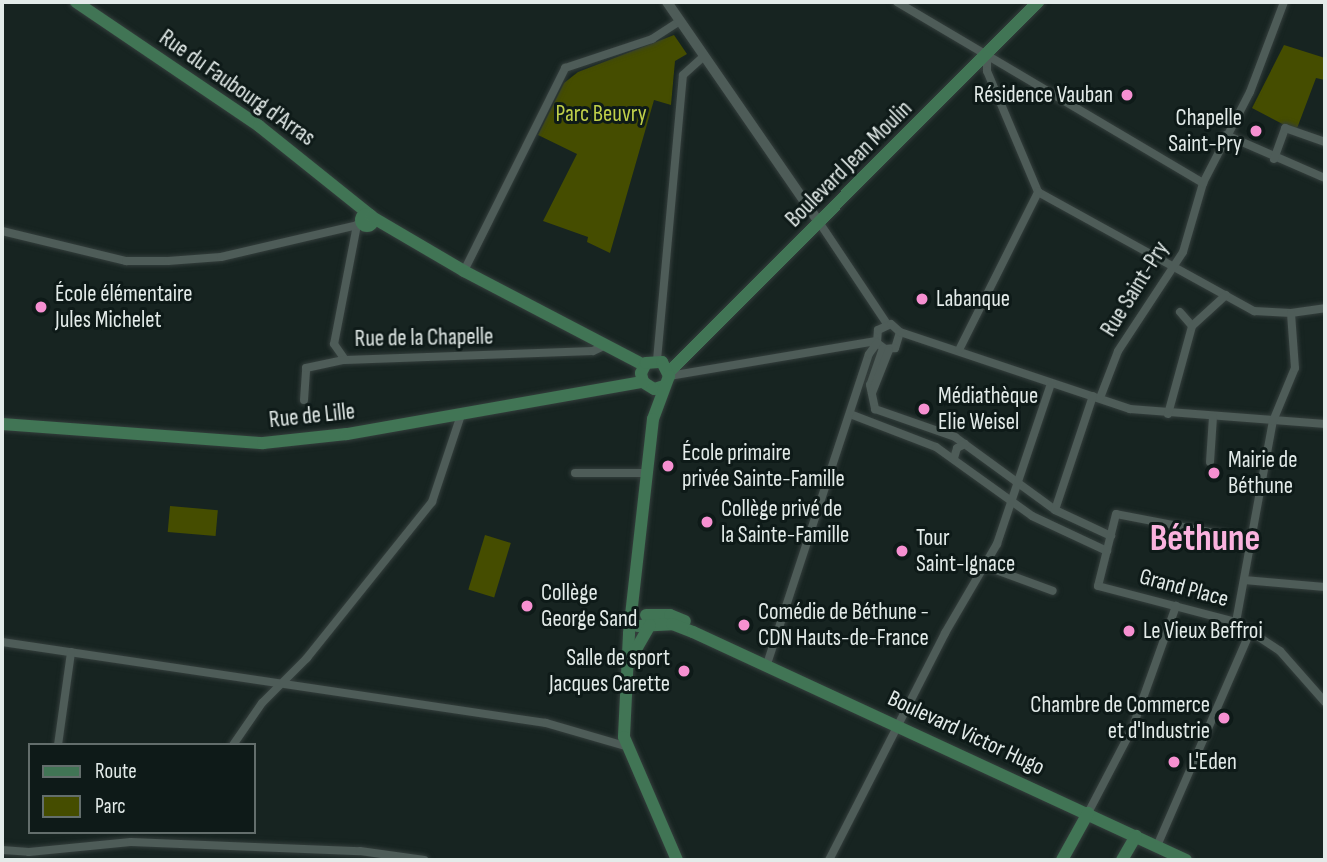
<!DOCTYPE html>
<meta charset="utf-8">
<style>
body{margin:0}
#map{position:relative;width:1327px;height:862px;overflow:hidden;background:#172421;font-family:"Sofia Sans Condensed",sans-serif}
div>[style]{position:absolute}
[style*='--x']{left:calc(var(--x)*1px);top:calc(var(--y)*1px);width:calc(var(--w)*1px);rotate:calc(var(--a)*1deg)}
.green>*{inset:0;background:#454d00;transform-origin:0 0}
.roads{filter:drop-shadow(0 0 2px #343e3c) drop-shadow(0 0 2px #343e3c)}
.minor>*{height:8px;margin:-4px;padding:0 4px;transform-origin:4px;border-radius:4px;background:#4e5c58}
.tertiary>*{height:10px;margin:-5px;padding:0 5px;transform-origin:5px;border-radius:5px;background:#4e5c58}
.secondary>*{height:12px;margin:-6px;padding:0 6px;transform-origin:6px;border-radius:6px;background:#417555}
.secondary>.ring{margin:-6px;padding:0;box-sizing:content-box;background:none;border:12px solid #417555;border-radius:50%}
.dots>*{width:19px;height:19px;translate:-50% -50%;box-sizing:border-box;border:4px solid #0e1a18;border-radius:50%}
span{translate:-50% -50%;white-space:nowrap;text-align:center;line-height:1.15;-webkit-text-stroke:6px #0e1a18;paint-order:stroke}
.street-label{font-size:23px;color:#e3ebe9}
.poi-label{font-size:23px;color:#e3ebe9}
.right{translate:-100% -50%;text-align:right}
.left{translate:0 -50%;text-align:left}
.park-label{font-size:23px;color:#c0d04a}
.town-label{font-size:37px;color:#fab2de;font-weight:700}
.frame{position:absolute;inset:0;border:4px solid #e3ebe9;pointer-events:none}
.legend{position:absolute;left:28px;top:743px;width:228px;height:91px;box-sizing:border-box;background:#0e1a18;border:2px solid #636e6c;margin:0;padding:9px 12px;list-style:none;font-size:21px;color:#e3ebe9}
.legend li{display:flex;align-items:center;gap:14px;height:35px}
.legend b{width:35px;border:2px solid #636e6c}
</style>
<div id="map">
<div class="green">
<div style="clip-path:polygon(674px 35px,687px 54px,675px 61px,671px 105px,654px 100px,610px 253px,587px 242px,588px 237px,543px 221px,577px 154px,538px 135px,564px 83px,578px 72px)"></div>
<div style="clip-path:polygon(1284px 45px,1325px 58px,1325px 80px,1316px 78px,1296px 131px,1252px 108px)"></div>
<div style="left:170px;top:506px;width:48px;height:26px;rotate:5deg"></div>
<div style="left:485px;top:535px;width:27px;height:57px;rotate:17deg"></div>
</div>
<div class="roads">
<div class="minor">
<div style="--x:897;--y:2;--w:356;--a:30.6"></div>
<div style="--x:987;--y:57;--w:14;--a:90"></div>
<div style="--x:987;--y:71;--w:131;--a:67.1"></div>
<div style="--x:1226;--y:135;--w:108;--a:23.5"></div>
<div style="--x:1274;--y:159;--w:33;--a:-70"></div>
<div style="--x:1285;--y:128;--w:42;--a:19.3"></div>
<div style="--x:1038;--y:192;--w:247;--a:28.9"></div>
<div style="--x:1254;--y:311;--w:37;--a:3"></div>
<div style="--x:1291;--y:313;--w:34;--a:-8"></div>
<div style="--x:819;--y:222;--w:123;--a:56.3"></div>
<div style="--x:361;--y:223;--w:4;--a:153"></div>
<div style="--x:357;--y:225;--w:121;--a:100.9"></div>
<div style="--x:334;--y:344;--w:19;--a:55"></div>
<div style="--x:345;--y:360;--w:248;--a:-2.1"></div>
<div style="--x:593;--y:351;--w:14;--a:-25"></div>
<div style="--x:2;--y:231;--w:128;--a:13.6"></div>
<div style="--x:126;--y:261;--w:42;--a:0"></div>
<div style="--x:168;--y:261;--w:53;--a:-4.3"></div>
<div style="--x:221;--y:257;--w:140;--a:-13.2"></div>
<div style="--x:464;--y:271;--w:227;--a:-63.5"></div>
<div style="--x:565;--y:68;--w:92;--a:-18.4"></div>
<div style="--x:652;--y:39;--w:33;--a:-33"></div>
<div style="--x:1180;--y:312;--w:18;--a:49"></div>
<div style="--x:900;--y:332;--w:17;--a:107"></div>
<div style="--x:895;--y:348;--w:10;--a:174"></div>
<div style="--x:885;--y:349;--w:10;--a:-143"></div>
<div style="--x:877;--y:343;--w:13;--a:-86"></div>
<div style="--x:878;--y:330;--w:14;--a:-25"></div>
<div style="--x:891;--y:324;--w:12;--a:42"></div>
<div style="--x:900;--y:332;--w:243;--a:18.5"></div>
<div style="--x:1130;--y:409;--w:196;--a:4.4"></div>
<div style="--x:883;--y:348;--w:39;--a:109"></div>
<div style="--x:870;--y:385;--w:25;--a:78"></div>
<div style="--x:875;--y:409;--w:85;--a:19.3"></div>
<div style="--x:955;--y:437;--w:124;--a:36.1"></div>
<div style="--x:1055;--y:510;--w:62;--a:24.9"></div>
<div style="--x:959;--y:350;--w:177;--a:-63.4"></div>
<div style="--x:657;--y:360;--w:286;--a:-84.8"></div>
<div style="--x:683;--y:75;--w:28;--a:-42"></div>
<div style="--x:669;--y:376;--w:210;--a:-9.6"></div>
<div style="--x:872;--y:393;--w:46;--a:-68.4"></div>
<div style="--x:1100;--y:398;--w:50;--a:-69"></div>
<div style="--x:1118;--y:351;--w:118;--a:-56.7"></div>
<div style="--x:1183;--y:252;--w:72;--a:-73.8"></div>
<div style="--x:1203;--y:183;--w:102;--a:-62.7"></div>
<div style="--x:1250;--y:92;--w:96;--a:-69.3"></div>
<div style="--x:304;--y:400;--w:32;--a:-86"></div>
<div style="--x:306;--y:368;--w:40;--a:-12"></div>
<div style="--x:850;--y:414;--w:92;--a:21"></div>
<div style="--x:936;--y:447;--w:118;--a:35.7"></div>
<div style="--x:1032;--y:516;--w:83;--a:25"></div>
<div style="--x:1168;--y:414;--w:91;--a:-74.7"></div>
<div style="--x:1192;--y:326;--w:46;--a:-42.4"></div>
<div style="--x:954;--y:458;--w:10;--a:-73"></div>
<div style="--x:957;--y:448;--w:9;--a:-27"></div>
<div style="--x:1210;--y:462;--w:45;--a:-86.2"></div>
<div style="--x:575;--y:473;--w:73;--a:0"></div>
<div style="--x:1055;--y:510;--w:120;--a:-71.6"></div>
<div style="--x:1251;--y:540;--w:137;--a:-169.1"></div>
<div style="--x:1116;--y:514;--w:74;--a:104"></div>
<div style="--x:1098;--y:586;--w:143;--a:14.6"></div>
<div style="--x:1236;--y:622;--w:53;--a:33.4"></div>
<div style="--x:1280;--y:651;--w:68;--a:48.6"></div>
<div style="--x:985;--y:566;--w:72;--a:20.2"></div>
<div style="--x:1244;--y:580;--w:81;--a:4.9"></div>
<div style="--x:1236;--y:622;--w:204;--a:-79.6"></div>
<div style="--x:1273;--y:421;--w:57;--a:-67.5"></div>
<div style="--x:1295;--y:368;--w:55;--a:-94.2"></div>
<div style="--x:2;--y:642;--w:550;--a:8.47"></div>
<div style="--x:546;--y:723;--w:82;--a:16.2"></div>
<div style="--x:767;--y:664;--w:326;--a:-71.8"></div>
<div style="--x:869;--y:354;--w:14;--a:-54"></div>
<div style="--x:58;--y:745;--w:94;--a:-82"></div>
<div style="--x:233;--y:745;--w:51;--a:-55.4"></div>
<div style="--x:262;--y:703;--w:64;--a:-45"></div>
<div style="--x:307;--y:658;--w:200;--a:-51.3"></div>
<div style="--x:432;--y:502;--w:92;--a:-71.6"></div>
<div style="--x:1088;--y:813;--w:95;--a:-62.4"></div>
<div style="--x:1132;--y:729;--w:131;--a:-70.3"></div>
<div style="--x:1157;--y:846;--w:236;--a:-66.5"></div>
<div style="--x:2;--y:850;--w:27;--a:4"></div>
<div style="--x:29;--y:852;--w:102;--a:-5.6"></div>
<div style="--x:131;--y:842;--w:229;--a:2.3"></div>
<div style="--x:360;--y:851;--w:65;--a:8"></div>
<div style="--x:829;--y:860;--w:255;--a:-62.9"></div>
<div style="--x:945;--y:633;--w:103;--a:-59.7"></div>
<div style="--x:997;--y:544;--w:169;--a:-71.4"></div>
</div>
<div class="tertiary">
<div style="--x:667;--y:2;--w:267;--a:55.4"></div>
</div>
<div class="secondary">
<div style="--x:76;--y:2;--w:221;--a:34.1"></div>
<div style="--x:259;--y:126;--w:141;--a:38.7"></div>
<div class="ring" style="left:361px;top:214px;width:0;height:0"></div>
<div style="--x:372;--y:217;--w:107;--a:30.4"></div>
<div style="--x:464;--y:271;--w:203;--a:27.6"></div>
<div style="--x:669;--y:372;--w:523;--a:-45.08"></div>
<div style="--x:664;--y:386;--w:10;--a:163"></div>
<div style="--x:654;--y:389;--w:13;--a:-148"></div>
<div style="--x:643;--y:382;--w:9;--a:-103"></div>
<div style="--x:641;--y:373;--w:11;--a:-63"></div>
<div style="--x:646;--y:363;--w:16;--a:-4"></div>
<div style="--x:662;--y:362;--w:16;--a:63"></div>
<div style="--x:669;--y:376;--w:46;--a:110.4"></div>
<div style="--x:653;--y:419;--w:216;--a:96.4"></div>
<div style="--x:629;--y:634;--w:103;--a:92.8"></div>
<div style="--x:624;--y:737;--w:134;--a:66.7"></div>
<div style="--x:2;--y:424;--w:262;--a:4.2"></div>
<div style="--x:263;--y:443;--w:84;--a:-6.1"></div>
<div style="--x:347;--y:434;--w:301;--a:-10"></div>
<div style="--x:646;--y:615;--w:24;--a:0"></div>
<div style="--x:670;--y:615;--w:16;--a:22"></div>
<div style="--x:638;--y:626;--w:34;--a:-3"></div>
<div style="--x:672;--y:624;--w:22;--a:21"></div>
<div style="--x:693;--y:632;--w:543;--a:24.82"></div>
<div style="--x:631;--y:658;--w:38;--a:-60"></div>
<div style="--x:1062;--y:860;--w:54;--a:-61"></div>
<div style="--x:1122;--y:860;--w:28;--a:-60"></div>
</div>
</div>
<div class="dots">
<div style="left:1127px;top:95px;background:#f690d1"></div>
<div style="left:1256px;top:131px;background:#f690d1"></div>
<div style="left:922px;top:299px;background:#f690d1"></div>
<div style="left:41px;top:307px;background:#f690d1"></div>
<div style="left:924px;top:409px;background:#f690d1"></div>
<div style="left:668px;top:466px;background:#f690d1"></div>
<div style="left:1214px;top:473px;background:#f690d1"></div>
<div style="left:707px;top:522px;background:#f690d1"></div>
<div style="left:902px;top:551px;background:#f690d1"></div>
<div style="left:527px;top:606px;background:#f690d1"></div>
<div style="left:744px;top:625px;background:#f690d1"></div>
<div style="left:1129px;top:631px;background:#f690d1"></div>
<div style="left:684px;top:671px;background:#f690d1"></div>
<div style="left:1224px;top:718px;background:#f690d1"></div>
<div style="left:1174px;top:762px;background:#f690d1"></div>
</div>
<div class="street-label">
<span style="left:237px;top:88px;rotate:35deg">Rue du Faubourg d'Arras</span>
<span style="left:849px;top:164px;rotate:-45deg">Boulevard Jean Moulin</span>
<span style="left:1135px;top:289px;rotate:-58deg">Rue Saint-Pry</span>
<span style="left:424px;top:338px;rotate:-1deg">Rue de la Chapelle</span>
<span style="left:312px;top:416px;rotate:-6deg">Rue de Lille</span>
<span style="left:1184px;top:588px;rotate:15deg">Grand Place</span>
<span style="left:966px;top:733px;rotate:25deg">Boulevard Victor Hugo</span>
</div>
<div class="poi-label">
<span class="right" style="left:1113px;top:95px">Résidence Vauban</span>
<span class="right" style="left:1242px;top:131px">Chapelle<br>Saint-Pry</span>
<span class="left" style="left:55px;top:307px">École élémentaire<br>Jules Michelet</span>
<span class="left" style="left:936px;top:299px">Labanque</span>
<span class="left" style="left:938px;top:409px">Médiathèque<br>Elie Weisel</span>
<span class="left" style="left:682px;top:466px">École primaire<br>privée Sainte-Famille</span>
<span class="left" style="left:1228px;top:473px">Mairie de<br>Béthune</span>
<span class="left" style="left:721px;top:522px">Collège privé de<br>la Sainte-Famille</span>
<span class="left" style="left:916px;top:551px">Tour<br>Saint-Ignace</span>
<span class="left" style="left:541px;top:606px">Collège<br>George Sand</span>
<span class="left" style="left:758px;top:625px">Comédie de Béthune -<br>CDN Hauts-de-France</span>
<span class="left" style="left:1143px;top:631px">Le Vieux Beffroi</span>
<span class="right" style="left:670px;top:671px">Salle de sport<br>Jacques Carette</span>
<span class="right" style="left:1210px;top:718px">Chambre de Commerce<br>et d'Industrie</span>
<span class="left" style="left:1188px;top:762px">L'Eden</span>
</div>
<div class="park-label">
<span style="left:601px;top:114px">Parc Beuvry</span>
</div>
<div class="town-label">
<span style="left:1205px;top:539px">Béthune</span>
</div>
<div class="frame"></div>
<ul class="legend">
<li><b style="height:9px;background:#417555"></b>Route</li>
<li><b style="height:19px;background:#454d00"></b>Parc</li>
</ul>
</div>
